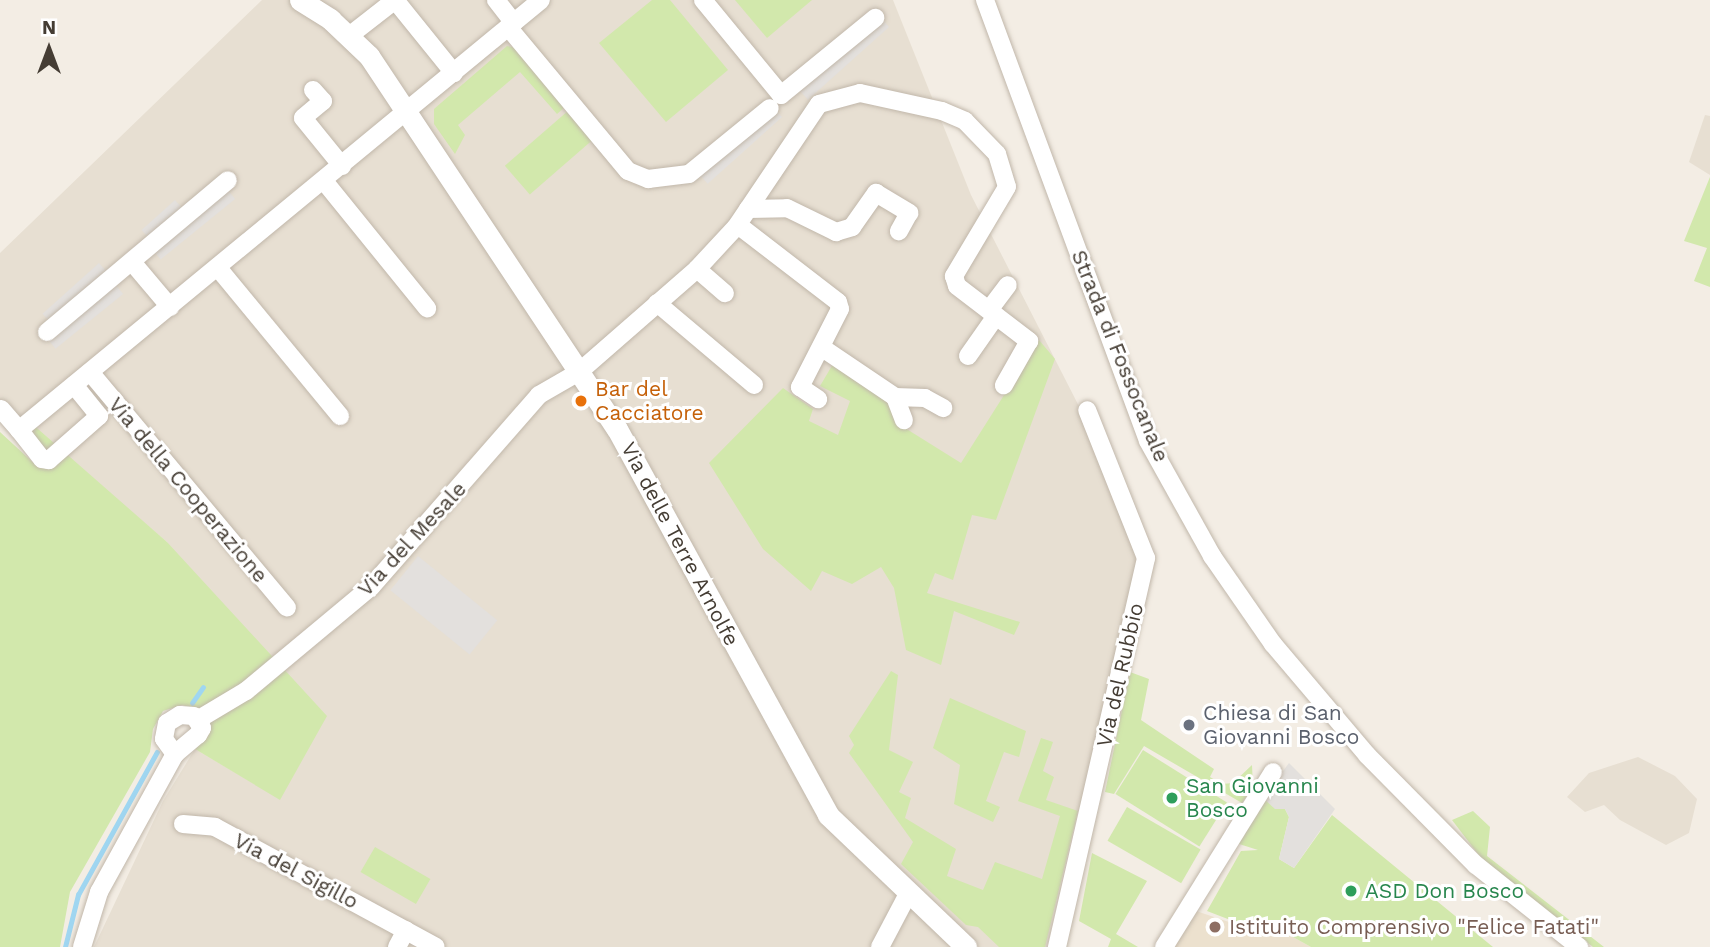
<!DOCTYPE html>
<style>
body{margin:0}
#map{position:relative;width:1710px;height:947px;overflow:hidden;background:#f3ede4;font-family:"Work Sans",sans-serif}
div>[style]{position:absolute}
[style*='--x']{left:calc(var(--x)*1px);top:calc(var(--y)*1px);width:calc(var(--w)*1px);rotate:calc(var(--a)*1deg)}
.residential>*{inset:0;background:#e7dfd2}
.education>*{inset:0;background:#ece1ce}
.green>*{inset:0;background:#d2e8ac;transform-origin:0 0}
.parking>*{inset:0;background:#e3e0dd;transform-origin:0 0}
.stream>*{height:4.5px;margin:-2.25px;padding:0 2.25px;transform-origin:2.25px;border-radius:2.25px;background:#9fd6f1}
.roads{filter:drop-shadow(0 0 2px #c1b7aa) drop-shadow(0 0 2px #c1b7aa)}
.minor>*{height:18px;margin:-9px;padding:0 9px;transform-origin:9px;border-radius:9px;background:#fff}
.tertiary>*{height:21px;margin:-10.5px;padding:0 10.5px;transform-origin:10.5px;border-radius:10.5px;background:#fff}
.dots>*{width:19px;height:19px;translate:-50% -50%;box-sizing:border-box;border:4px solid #fff;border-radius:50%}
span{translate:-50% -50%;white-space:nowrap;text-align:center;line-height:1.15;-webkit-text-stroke:6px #fff;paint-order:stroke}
.street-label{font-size:21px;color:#453d34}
.food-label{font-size:21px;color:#c56008}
.left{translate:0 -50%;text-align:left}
.worship-label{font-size:21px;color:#5b616d}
.leisure-label{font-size:21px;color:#27864d}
.education-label{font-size:21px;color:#785e54}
.north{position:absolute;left:14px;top:14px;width:70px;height:70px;-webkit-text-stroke:5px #fff;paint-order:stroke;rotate:0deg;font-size:19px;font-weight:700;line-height:28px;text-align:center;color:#453d34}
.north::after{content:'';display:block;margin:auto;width:24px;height:32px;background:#453d34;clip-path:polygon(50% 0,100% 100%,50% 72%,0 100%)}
</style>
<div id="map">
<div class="residential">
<div style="clip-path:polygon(262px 0,893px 0,971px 195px,1085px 418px,1141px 555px,1047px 947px,94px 947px,163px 801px,195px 749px,280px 799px,167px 542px,0 401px,0 253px)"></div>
<div style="clip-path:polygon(1705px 115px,1710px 116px,1710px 175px,1689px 162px)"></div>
<div style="clip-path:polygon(1638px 757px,1675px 776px,1697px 799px,1689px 833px,1666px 845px,1620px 820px,1604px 805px,1585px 812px,1567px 797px,1589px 773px)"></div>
</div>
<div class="education">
<div style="clip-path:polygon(1196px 911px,1259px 932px,1266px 922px,1311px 947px,1170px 947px)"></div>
</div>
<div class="green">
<div style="clip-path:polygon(652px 0,670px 0,728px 70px,666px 122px,599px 43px)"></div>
<div style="clip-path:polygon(735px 0,812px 0,767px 38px)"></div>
<div style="clip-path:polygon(507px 46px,516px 48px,566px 106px,557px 114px,520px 72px,458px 125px,465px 135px,455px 154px,434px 124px,434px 109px)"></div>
<div style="left:569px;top:110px;width:38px;height:85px;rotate:49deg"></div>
<div style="clip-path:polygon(1710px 177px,1710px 287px,1694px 281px,1707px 248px,1684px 241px)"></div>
<div style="clip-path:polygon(1039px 340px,1055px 359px,996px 520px,972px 515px,953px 580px,935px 573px,927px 593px,1020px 622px,1014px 635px,954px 611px,941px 665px,906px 650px,894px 588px,881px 567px,852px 584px,822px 571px,811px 591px,763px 549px,709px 463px,783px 388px,813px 409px,809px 421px,838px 435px,850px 401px,820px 386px,833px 364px,891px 404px,897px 423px,961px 463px)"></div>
<div style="clip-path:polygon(30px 422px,167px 542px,327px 716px,280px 800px,195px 749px,209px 725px,201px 710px,182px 705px,163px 711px,153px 729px,150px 752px,70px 892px,60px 947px,0 947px,0 432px,39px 468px)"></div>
<div style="clip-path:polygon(891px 671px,898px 675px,889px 750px,913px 762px,899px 792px,911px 798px,905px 818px,956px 849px,947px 876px,983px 890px,995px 862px,1042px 879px,1060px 816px,1018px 801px,1041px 738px,1053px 742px,1043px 771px,1054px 777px,1046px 800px,1078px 811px,1045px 947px,999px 947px,978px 927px,966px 925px,901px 864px,913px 842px,849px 753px,854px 745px,849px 736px)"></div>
<div style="clip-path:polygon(1130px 672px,1149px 679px,1141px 720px,1214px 769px,1210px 777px,1222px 784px,1233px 783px,1252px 765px,1253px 787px,1242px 803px,1144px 746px,1114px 794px,1105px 792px)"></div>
<div style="clip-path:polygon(950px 698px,1026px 731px,1019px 757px,1004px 752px,986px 801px,1000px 807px,993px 822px,954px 804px,960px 765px,933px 748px)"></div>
<div style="left:1143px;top:750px;width:99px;height:52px;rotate:32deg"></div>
<div style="clip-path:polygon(1263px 798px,1285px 809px,1289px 817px,1279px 859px,1294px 868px,1332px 815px,1493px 947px,1311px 947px,1266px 922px,1259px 931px,1207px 911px,1241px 851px,1258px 850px,1236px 843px)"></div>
<div style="left:1127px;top:807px;width:85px;height:39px;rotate:30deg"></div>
<div style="clip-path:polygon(1473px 811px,1490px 827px,1487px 856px,1604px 947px,1593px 947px,1481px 858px,1452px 820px)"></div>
<div style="left:375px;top:847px;width:64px;height:29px;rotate:30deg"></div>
<div style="clip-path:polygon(1092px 853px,1147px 881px,1116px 934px,1138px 947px,1108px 947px,1111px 939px,1079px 921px)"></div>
</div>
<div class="parking">
<div style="left:881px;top:18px;width:12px;height:109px;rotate:48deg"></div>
<div style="left:774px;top:108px;width:12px;height:100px;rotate:48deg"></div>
<div style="left:227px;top:189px;width:13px;height:96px;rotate:51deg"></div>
<div style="left:175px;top:200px;width:12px;height:45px;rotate:48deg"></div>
<div style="left:99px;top:263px;width:12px;height:76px;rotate:48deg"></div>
<div style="left:115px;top:284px;width:13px;height:87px;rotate:51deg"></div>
<div style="left:418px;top:556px;width:102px;height:44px;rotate:39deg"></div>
<div style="clip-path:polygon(1289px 763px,1335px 809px,1294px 868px,1279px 859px,1289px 817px,1285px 809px,1275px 809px,1263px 798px)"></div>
</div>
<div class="stream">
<div style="--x:192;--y:703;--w:19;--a:-55"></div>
<div style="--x:65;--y:947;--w:54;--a:-76"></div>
<div style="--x:78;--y:895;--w:163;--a:-61.1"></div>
</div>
<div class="roads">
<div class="minor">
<div style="--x:496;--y:0;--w:29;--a:52"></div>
<div style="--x:703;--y:0;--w:123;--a:50.6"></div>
<div style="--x:781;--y:95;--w:122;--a:-39.3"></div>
<div style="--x:985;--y:0;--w:470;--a:69.7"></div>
<div style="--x:1148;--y:441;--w:132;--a:60.9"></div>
<div style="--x:1212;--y:556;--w:107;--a:55.3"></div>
<div style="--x:1273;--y:644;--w:145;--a:49.7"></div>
<div style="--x:1367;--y:755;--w:155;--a:45.3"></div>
<div style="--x:1476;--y:865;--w:132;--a:38.5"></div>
<div style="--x:508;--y:27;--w:187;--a:50.2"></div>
<div style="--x:628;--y:171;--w:22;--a:22"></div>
<div style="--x:648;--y:179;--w:41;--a:-7"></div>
<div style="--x:689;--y:174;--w:104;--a:-39.2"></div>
<div style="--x:349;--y:36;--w:58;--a:-38"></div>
<div style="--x:395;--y:0;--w:94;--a:51.1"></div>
<div style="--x:313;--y:90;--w:15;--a:48"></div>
<div style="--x:323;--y:101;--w:26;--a:140"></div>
<div style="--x:303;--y:118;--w:62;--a:50.9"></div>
<div style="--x:324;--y:181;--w:164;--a:51"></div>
<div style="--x:748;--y:209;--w:39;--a:-1"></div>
<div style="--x:787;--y:208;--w:55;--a:26.1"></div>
<div style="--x:836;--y:232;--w:17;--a:-17"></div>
<div style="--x:852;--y:227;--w:42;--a:-54.8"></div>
<div style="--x:876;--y:193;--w:39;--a:31"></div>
<div style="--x:909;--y:213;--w:21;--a:119"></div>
<div style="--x:738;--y:225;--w:126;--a:37.6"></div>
<div style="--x:838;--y:302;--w:7;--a:74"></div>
<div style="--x:840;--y:309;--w:88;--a:117.1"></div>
<div style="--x:800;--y:387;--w:22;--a:34"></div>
<div style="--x:132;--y:262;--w:59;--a:49.8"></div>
<div style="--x:218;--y:268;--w:192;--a:50.5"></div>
<div style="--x:697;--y:269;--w:37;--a:41"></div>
<div style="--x:657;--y:303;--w:127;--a:40.2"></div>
<div style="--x:989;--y:310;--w:31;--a:-53"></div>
<div style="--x:47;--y:332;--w:236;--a:-40"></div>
<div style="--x:821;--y:347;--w:89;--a:34"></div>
<div style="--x:895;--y:397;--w:30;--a:2"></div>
<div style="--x:925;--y:398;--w:21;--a:29"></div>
<div style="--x:968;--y:356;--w:49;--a:-55"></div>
<div style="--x:90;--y:372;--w:307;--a:50.1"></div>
<div style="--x:74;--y:385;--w:40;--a:51"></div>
<div style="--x:99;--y:416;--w:67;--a:138.7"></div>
<div style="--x:49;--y:460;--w:7;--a:-172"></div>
<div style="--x:42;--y:459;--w:37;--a:-128"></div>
<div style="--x:19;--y:430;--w:676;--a:-39.48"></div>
<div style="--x:895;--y:397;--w:25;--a:69"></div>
<div style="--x:1;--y:409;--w:28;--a:49"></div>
<div style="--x:199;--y:719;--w:55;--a:-30.8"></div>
<div style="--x:246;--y:691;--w:163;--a:-39.8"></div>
<div style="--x:371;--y:587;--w:255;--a:-48.8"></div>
<div style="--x:539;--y:395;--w:46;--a:-29.9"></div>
<div style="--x:579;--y:372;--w:157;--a:-41.1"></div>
<div style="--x:697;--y:269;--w:57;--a:-47.1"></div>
<div style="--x:736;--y:227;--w:148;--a:-56"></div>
<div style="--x:819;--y:104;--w:42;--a:-15"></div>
<div style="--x:860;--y:93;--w:84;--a:12.4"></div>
<div style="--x:942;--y:111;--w:25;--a:23"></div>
<div style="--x:965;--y:121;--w:46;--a:45.9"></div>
<div style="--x:997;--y:154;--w:34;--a:73"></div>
<div style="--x:1007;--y:187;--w:104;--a:120.8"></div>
<div style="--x:954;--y:276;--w:10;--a:73"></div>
<div style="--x:957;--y:286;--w:91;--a:37.4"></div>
<div style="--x:1029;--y:341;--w:51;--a:119.6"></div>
<div style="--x:183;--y:824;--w:32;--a:5"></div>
<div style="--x:215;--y:827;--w:251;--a:28.5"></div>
<div style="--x:82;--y:947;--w:58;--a:-72.8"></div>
<div style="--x:99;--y:892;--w:158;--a:-61.2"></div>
<div style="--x:175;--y:754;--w:30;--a:-40"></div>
<div style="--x:198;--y:735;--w:8;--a:-60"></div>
<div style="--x:202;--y:728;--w:14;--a:-124"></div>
<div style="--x:194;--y:716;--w:14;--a:-176"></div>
<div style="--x:180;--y:715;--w:15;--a:148"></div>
<div style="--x:167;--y:723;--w:16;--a:101"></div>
<div style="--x:164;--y:739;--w:19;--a:54"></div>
<div style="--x:397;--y:947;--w:19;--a:-62"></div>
<div style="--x:880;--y:947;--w:62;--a:-62.2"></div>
<div style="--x:1057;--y:947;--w:399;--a:-77.1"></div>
<div style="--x:1146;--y:558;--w:159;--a:-111.7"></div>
<div style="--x:1164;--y:947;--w:206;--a:-58.1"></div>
</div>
<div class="tertiary">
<div style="--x:300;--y:0;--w:36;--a:32"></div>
<div style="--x:330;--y:19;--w:54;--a:43.5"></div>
<div style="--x:369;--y:56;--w:448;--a:56.4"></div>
<div style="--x:617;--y:429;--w:440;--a:61.3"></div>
<div style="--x:828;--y:815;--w:191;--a:43.7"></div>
</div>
</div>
<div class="dots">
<div style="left:581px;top:401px;background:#e8710a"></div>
<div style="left:1189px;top:725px;background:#6b7280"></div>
<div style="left:1172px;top:798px;background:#2e9e5b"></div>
<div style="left:1351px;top:891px;background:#2e9e5b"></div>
<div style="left:1215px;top:927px;background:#8d6e63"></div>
</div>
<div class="street-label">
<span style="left:1120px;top:356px;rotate:68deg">Strada di Fossocanale</span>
<span style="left:188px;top:490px;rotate:50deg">Via della Cooperazione</span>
<span style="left:412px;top:539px;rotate:-47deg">Via del Mesale</span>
<span style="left:680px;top:544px;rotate:62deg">Via delle Terre Arnolfe</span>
<span style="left:1120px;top:675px;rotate:-77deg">Via del Rubbio</span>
<span style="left:296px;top:871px;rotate:28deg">Via del Sigillo</span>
</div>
<div class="food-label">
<span class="left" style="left:595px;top:401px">Bar del<br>Cacciatore</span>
</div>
<div class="worship-label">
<span class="left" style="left:1203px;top:725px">Chiesa di San<br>Giovanni Bosco</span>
</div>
<div class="leisure-label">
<span class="left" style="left:1186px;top:798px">San Giovanni<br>Bosco</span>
<span class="left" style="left:1365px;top:891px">ASD Don Bosco</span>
</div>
<div class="education-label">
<span class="left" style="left:1229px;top:927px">Istituito Comprensivo "Felice Fatati"</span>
</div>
<div class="north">N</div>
</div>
